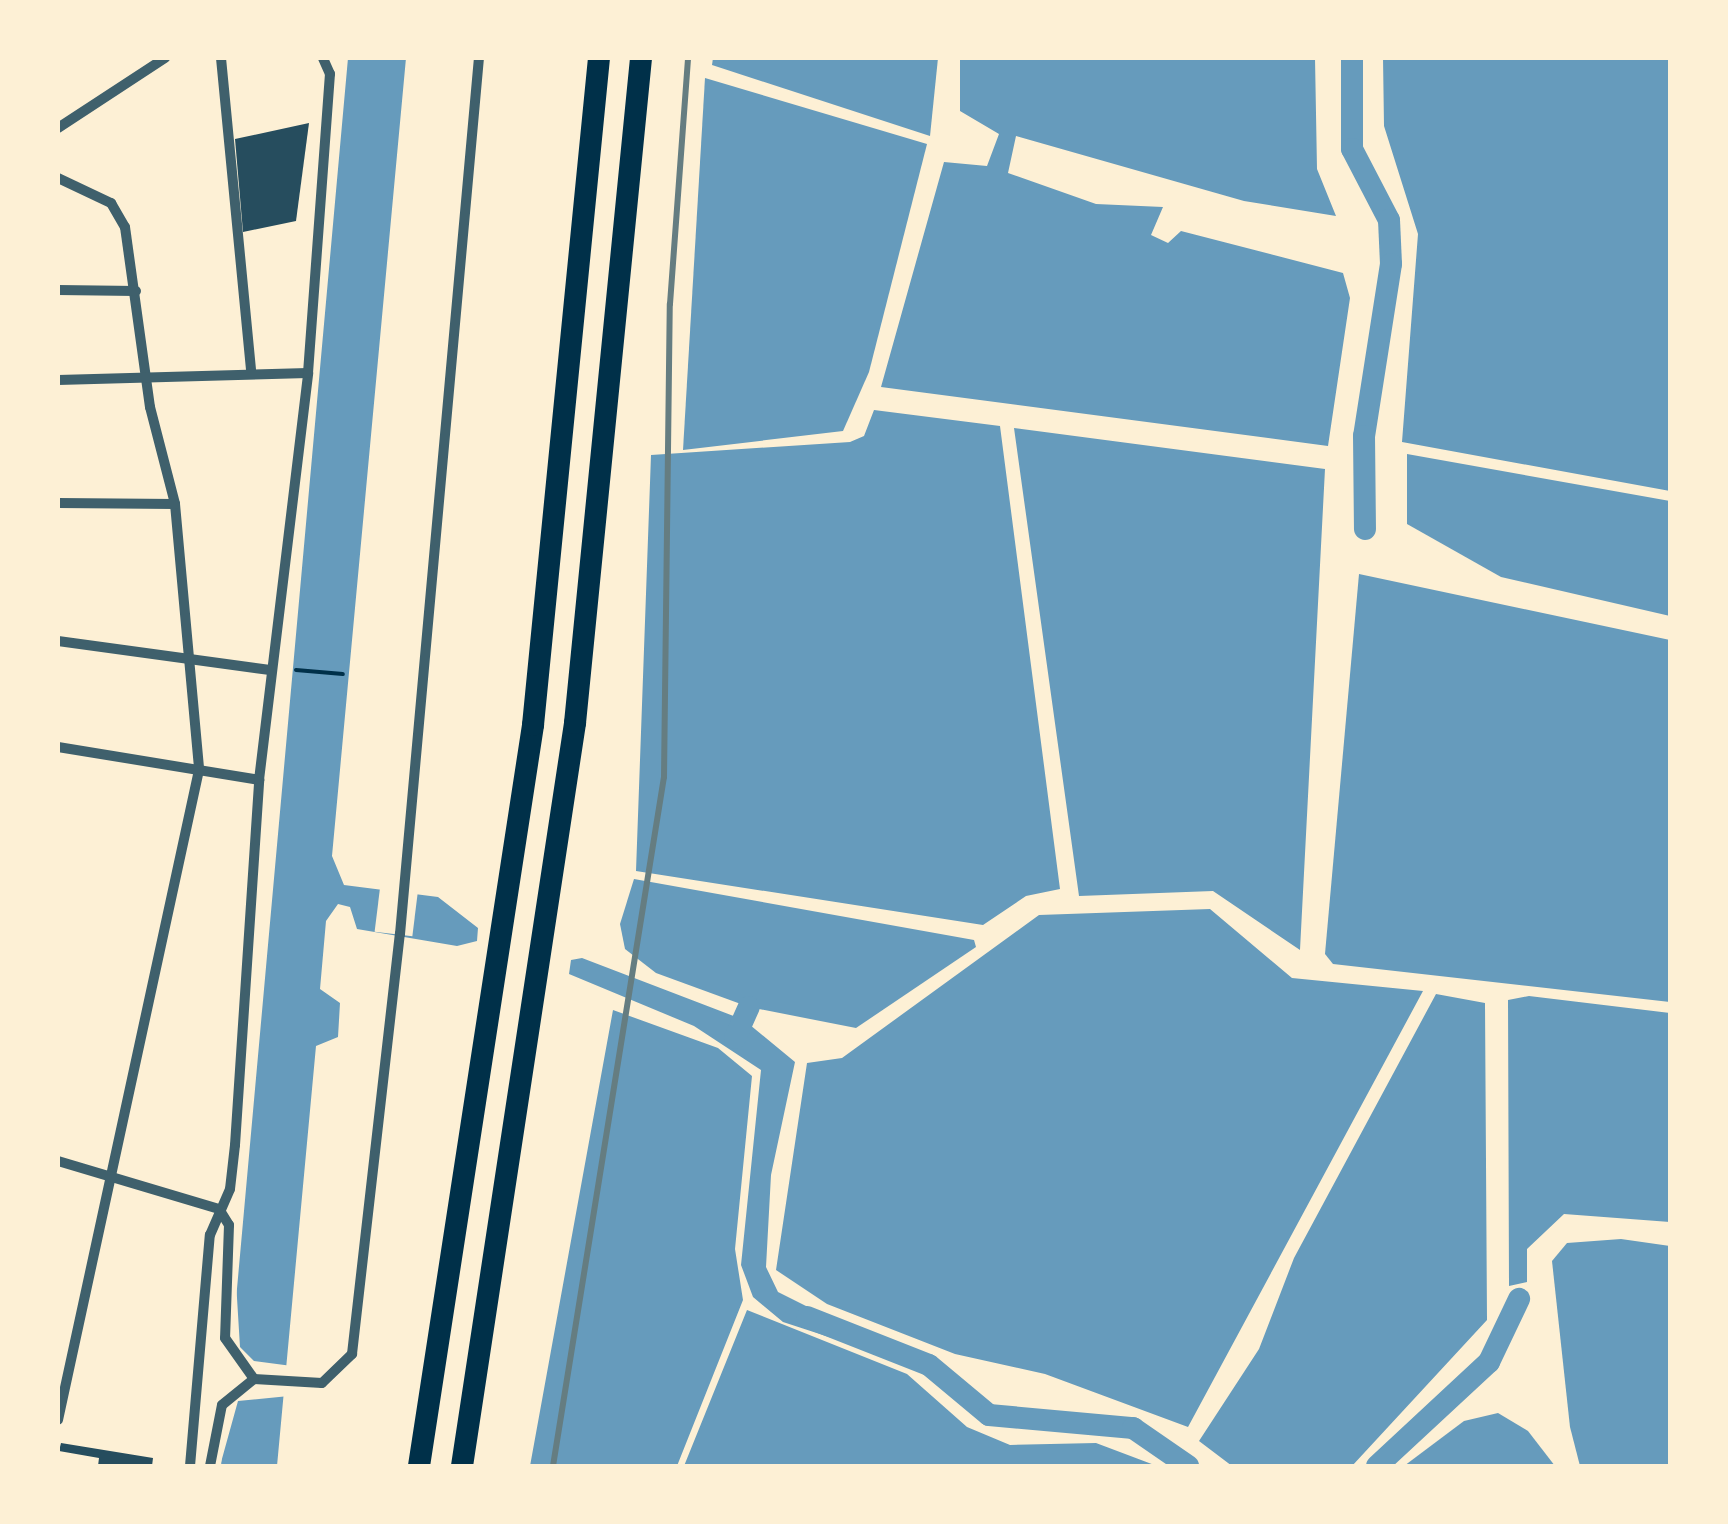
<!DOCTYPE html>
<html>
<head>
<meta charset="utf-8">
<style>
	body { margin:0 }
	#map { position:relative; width:1728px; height:1524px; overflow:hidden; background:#fdf0d5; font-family:Poppins,sans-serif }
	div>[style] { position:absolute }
	.water>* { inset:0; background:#669bbc }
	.pier>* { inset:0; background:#fdf0d5; transform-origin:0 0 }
	.canal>* { height:22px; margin:-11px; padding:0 11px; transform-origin:11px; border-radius:11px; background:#669bbc }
	.building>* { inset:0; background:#264d5e }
	.path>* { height:4px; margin:-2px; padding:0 2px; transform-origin:2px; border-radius:2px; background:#003049 }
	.minor>* { height:10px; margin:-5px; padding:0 5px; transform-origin:5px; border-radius:5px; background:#3f606c }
	.motorway>* { height:22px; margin:-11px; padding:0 11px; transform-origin:11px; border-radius:11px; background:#003049 }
	.rail>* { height:6px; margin:-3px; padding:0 3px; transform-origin:3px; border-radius:3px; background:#657d81 }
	span { translate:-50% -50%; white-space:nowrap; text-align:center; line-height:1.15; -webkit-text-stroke:8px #fdf0d5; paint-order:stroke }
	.frame { position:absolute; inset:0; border:60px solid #fdf0d5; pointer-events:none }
</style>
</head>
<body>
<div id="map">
	<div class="water">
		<i style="clip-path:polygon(348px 58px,406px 58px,332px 856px,344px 885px,438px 897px,478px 928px,477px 941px,457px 946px,357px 929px,350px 907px,338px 904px,326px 921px,320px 989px,340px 1003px,338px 1037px,316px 1046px,277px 1466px,221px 1466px)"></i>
		<i style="clip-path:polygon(713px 58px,938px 58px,930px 136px,712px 65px)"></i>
		<i style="clip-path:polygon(960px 58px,1315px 58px,1317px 169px,1336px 216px,1244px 201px,1016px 136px,1008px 173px,1096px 204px,1163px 207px,1151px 235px,1168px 243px,1181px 231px,1343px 273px,1350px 298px,1328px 446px,881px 387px,944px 162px,987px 166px,999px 134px,960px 111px)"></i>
		<i style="clip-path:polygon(1383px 58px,1670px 58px,1670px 491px,1402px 442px,1418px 234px,1384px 126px)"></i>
		<i style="clip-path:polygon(705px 78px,927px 144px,869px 372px,843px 431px,683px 450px)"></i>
		<i style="clip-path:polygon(874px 410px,1000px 426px,1060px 889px,1026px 896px,983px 925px,636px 871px,651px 455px,850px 442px,864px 436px)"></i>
		<i style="clip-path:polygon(1014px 428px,1325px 469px,1300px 950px,1213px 891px,1079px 896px)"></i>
		<i style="clip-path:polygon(1407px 454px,1670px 501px,1670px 616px,1501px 577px,1407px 524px)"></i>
		<i style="clip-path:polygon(1359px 574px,1670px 640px,1670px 1002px,1333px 964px,1325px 954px)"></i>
		<i style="clip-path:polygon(634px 879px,974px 940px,976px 947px,856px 1028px,749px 1007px,656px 973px,625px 949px,620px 924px)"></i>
		<i style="clip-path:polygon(1210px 909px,1292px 978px,1423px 991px,1188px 1427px,1045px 1374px,955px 1354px,827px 1304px,776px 1270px,807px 1063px,842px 1058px,1039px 915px)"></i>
		<i style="clip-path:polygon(582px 958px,744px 1020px,795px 1062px,771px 1175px,766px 1267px,778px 1292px,836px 1321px,832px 1338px,783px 1322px,753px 1297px,741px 1265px,761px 1070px,694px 1026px,569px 974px,571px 960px)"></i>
		<i style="clip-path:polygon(1436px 994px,1485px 1003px,1487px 1320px,1352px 1466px,1232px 1466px,1199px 1441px,1259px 1349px,1294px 1258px)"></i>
		<i style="clip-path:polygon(1529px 996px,1670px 1013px,1670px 1222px,1564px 1214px,1527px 1249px,1527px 1282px,1509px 1286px,1508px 1000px)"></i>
		<i style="clip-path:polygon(613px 1010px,718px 1048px,752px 1076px,735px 1249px,743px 1300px,677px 1466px,530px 1466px)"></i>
		<i style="clip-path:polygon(1621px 1239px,1670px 1246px,1670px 1466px,1580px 1466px,1570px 1427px,1552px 1261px,1567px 1243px)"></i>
		<i style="clip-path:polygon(747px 1310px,907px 1374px,967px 1427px,1010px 1445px,1096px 1443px,1157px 1466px,684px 1466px)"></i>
		<i style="clip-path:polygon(1498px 1413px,1528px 1431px,1555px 1466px,1404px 1466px,1464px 1421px)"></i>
	</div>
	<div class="pier">
		<i style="left:380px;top:888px;width:38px;height:44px;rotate:7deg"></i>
		<i style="clip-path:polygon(235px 1265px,240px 1347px,254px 1361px,292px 1366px,289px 1396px,238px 1401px,220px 1466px)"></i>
	</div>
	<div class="canal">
		<i style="left:1352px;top:58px;width:91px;rotate:90deg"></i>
		<i style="left:1352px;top:149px;width:80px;rotate:62.5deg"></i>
		<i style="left:1389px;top:220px;width:44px;rotate:87.4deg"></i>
		<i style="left:1391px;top:264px;width:174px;rotate:98.9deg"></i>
		<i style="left:1364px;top:436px;width:93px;rotate:89.4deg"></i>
		<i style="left:735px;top:1038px;width:34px;rotate:-66deg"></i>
		<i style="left:807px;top:1317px;width:131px;rotate:21.5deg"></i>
		<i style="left:929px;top:1365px;width:78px;rotate:39.8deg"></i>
		<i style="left:989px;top:1415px;width:145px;rotate:5.2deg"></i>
		<i style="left:1133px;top:1428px;width:67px;rotate:34.6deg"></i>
		<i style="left:1377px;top:1466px;width:153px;rotate:-42.9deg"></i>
		<i style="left:1489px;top:1362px;width:70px;rotate:-64.5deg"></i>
	</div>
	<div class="building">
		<i style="clip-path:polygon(309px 123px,296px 221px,243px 232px,235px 139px)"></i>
		<i style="clip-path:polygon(61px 1443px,153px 1458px,152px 1466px,98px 1466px,99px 1458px,59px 1451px)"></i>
	</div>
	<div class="path">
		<i style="left:296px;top:670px;width:47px;rotate:4.9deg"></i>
	</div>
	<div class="minor">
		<i style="left:221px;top:58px;width:315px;rotate:84.5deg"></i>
		<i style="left:58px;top:128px;width:128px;rotate:-33.2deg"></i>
		<i style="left:58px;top:178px;width:59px;rotate:25.3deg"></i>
		<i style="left:111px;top:203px;width:28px;rotate:60deg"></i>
		<i style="left:125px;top:227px;width:182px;rotate:82.1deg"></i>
		<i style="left:150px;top:407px;width:100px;rotate:75.5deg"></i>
		<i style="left:175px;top:504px;width:267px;rotate:84.8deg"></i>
		<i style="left:199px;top:770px;width:665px;rotate:102.24deg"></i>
		<i style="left:58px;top:290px;width:78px;rotate:0.7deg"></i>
		<i style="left:58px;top:380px;width:250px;rotate:-1.6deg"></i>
		<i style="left:58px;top:503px;width:117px;rotate:0.5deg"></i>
		<i style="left:58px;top:641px;width:214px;rotate:7.8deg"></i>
		<i style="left:58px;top:747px;width:204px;rotate:9.3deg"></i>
		<i style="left:58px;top:1161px;width:168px;rotate:16.6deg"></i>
		<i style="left:219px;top:1209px;width:19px;rotate:58deg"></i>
		<i style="left:229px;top:1225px;width:113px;rotate:92deg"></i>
		<i style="left:225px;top:1338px;width:50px;rotate:54.7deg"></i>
		<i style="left:254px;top:1379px;width:68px;rotate:3.4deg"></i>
		<i style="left:322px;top:1383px;width:42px;rotate:-44deg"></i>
		<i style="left:352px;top:1354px;width:423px;rotate:-83.5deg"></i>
		<i style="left:400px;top:934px;width:880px;rotate:-84.85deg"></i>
		<i style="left:190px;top:1466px;width:232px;rotate:-85.1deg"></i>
		<i style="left:210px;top:1235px;width:50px;rotate:-66.5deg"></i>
		<i style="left:230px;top:1189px;width:44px;rotate:-83.5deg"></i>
		<i style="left:235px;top:1145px;width:366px;rotate:-86.2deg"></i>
		<i style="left:259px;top:780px;width:410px;rotate:-83.1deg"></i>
		<i style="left:308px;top:373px;width:300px;rotate:-85.8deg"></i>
		<i style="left:330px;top:74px;width:17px;rotate:-114deg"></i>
		<i style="left:210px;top:1466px;width:62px;rotate:-78.9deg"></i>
		<i style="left:222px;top:1405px;width:41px;rotate:-39.1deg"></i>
	</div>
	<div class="motorway">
		<i style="left:419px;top:1466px;width:750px;rotate:-81.25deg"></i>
		<i style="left:533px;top:725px;width:670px;rotate:-84.35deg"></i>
		<i style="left:462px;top:1466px;width:752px;rotate:-81.35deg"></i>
		<i style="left:575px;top:723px;width:668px;rotate:-84.33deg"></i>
	</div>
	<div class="rail">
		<i style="left:553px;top:1466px;width:698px;rotate:-80.85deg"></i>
		<i style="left:664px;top:777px;width:473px;rotate:-89.3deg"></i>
		<i style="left:670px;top:304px;width:247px;rotate:-85.8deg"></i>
	</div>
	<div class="frame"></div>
</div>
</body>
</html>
